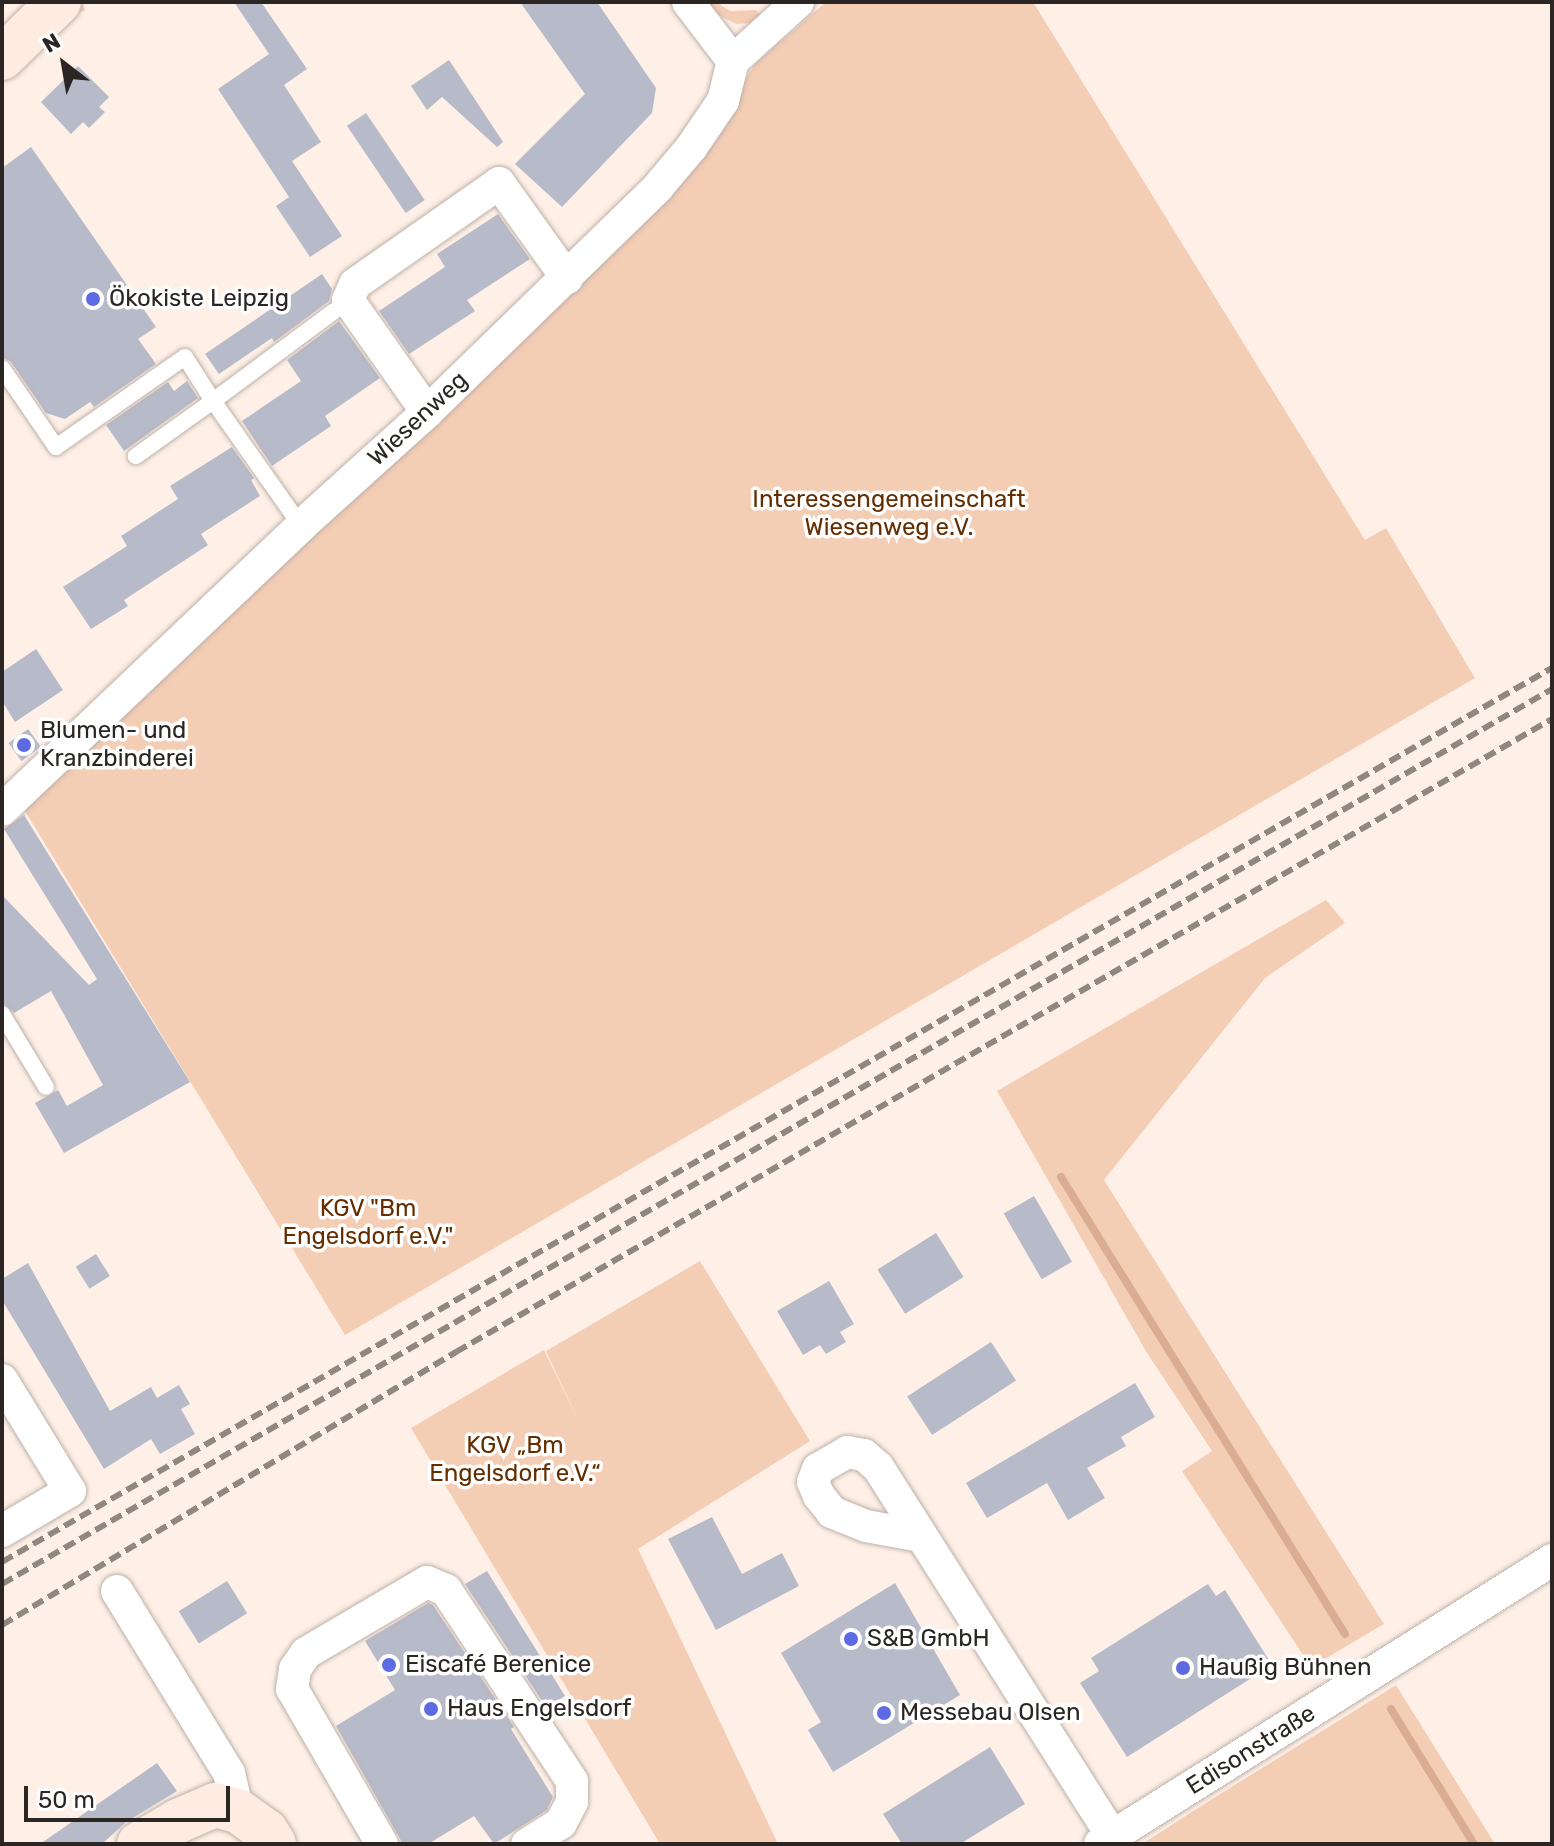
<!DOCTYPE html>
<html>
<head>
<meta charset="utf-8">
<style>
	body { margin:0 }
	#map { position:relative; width:1554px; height:1846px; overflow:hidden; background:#fef0e7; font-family:Rubik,sans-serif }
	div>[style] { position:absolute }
	.green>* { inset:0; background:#f4cdb5; transform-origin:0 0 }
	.stream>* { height:8px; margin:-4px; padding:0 4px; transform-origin:4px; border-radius:4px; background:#daad92 }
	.building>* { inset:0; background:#b7bac8; transform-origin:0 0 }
	.roads { filter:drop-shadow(0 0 2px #beb1a9) drop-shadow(0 0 2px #beb1a9) }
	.lane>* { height:16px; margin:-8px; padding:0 8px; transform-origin:8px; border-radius:8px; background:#fff }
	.street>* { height:32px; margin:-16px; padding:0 16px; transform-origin:16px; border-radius:16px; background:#fff }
	.secondary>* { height:44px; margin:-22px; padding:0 22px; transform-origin:22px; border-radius:22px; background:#feece2 }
	.rail>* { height:6px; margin-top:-3px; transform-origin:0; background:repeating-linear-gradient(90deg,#908781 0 12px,transparent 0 18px) }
	.dots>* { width:22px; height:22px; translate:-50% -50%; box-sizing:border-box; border:4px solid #fff; border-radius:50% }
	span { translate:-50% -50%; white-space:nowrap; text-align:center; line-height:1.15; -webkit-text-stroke:7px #fff; paint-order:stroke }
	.poi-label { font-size:24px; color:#2b2623 }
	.left { translate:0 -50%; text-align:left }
	.street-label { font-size:24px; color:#2b2623 }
	.park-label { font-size:24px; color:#652e00 }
	.frame { position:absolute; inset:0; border:4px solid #2b2623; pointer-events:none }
	.north { position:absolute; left:24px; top:24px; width:80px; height:80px; -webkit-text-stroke:6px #fff; paint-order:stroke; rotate:329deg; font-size:22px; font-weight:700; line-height:32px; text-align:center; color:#2b2623 }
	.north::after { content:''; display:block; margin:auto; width:28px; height:36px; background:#2b2623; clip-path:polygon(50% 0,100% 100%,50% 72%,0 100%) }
	.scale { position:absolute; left:24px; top:1786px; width:206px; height:36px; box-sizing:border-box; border:4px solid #2b2623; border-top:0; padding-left:10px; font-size:24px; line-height:28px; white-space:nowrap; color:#2b2623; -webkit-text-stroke:6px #fff; paint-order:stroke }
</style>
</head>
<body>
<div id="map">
	<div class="green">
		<i style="clip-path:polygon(705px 2px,716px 2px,730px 11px,756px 10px,760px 14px,750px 23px,737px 24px,716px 14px)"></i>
		<i style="clip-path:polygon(826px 2px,1033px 2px,1365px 540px,1386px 528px,1475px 678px,345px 1335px,25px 811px,37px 793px,741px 86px,756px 63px)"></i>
		<i style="left:83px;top:5px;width:6px;height:90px;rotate:72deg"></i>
		<i style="clip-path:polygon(1326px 900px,1345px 923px,1265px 978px,1104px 1180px,1384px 1624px,1311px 1667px,1182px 1471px,1212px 1451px,1147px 1353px,997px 1091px)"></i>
		<i style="clip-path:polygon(700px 1261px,810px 1441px,638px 1549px,778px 1844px,660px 1844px,411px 1428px,544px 1350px,578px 1420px,546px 1351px)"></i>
		<i style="clip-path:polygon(1396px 1685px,1495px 1844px,1142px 1844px,1209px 1801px)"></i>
	</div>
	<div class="stream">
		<i style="left:1061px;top:1177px;width:538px;rotate:58.14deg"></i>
		<i style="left:1391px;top:1709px;width:158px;rotate:58.4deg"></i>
	</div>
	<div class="building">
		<i style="clip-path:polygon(234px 2px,261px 2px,307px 69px,284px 85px,321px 142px,292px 161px,342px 236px,310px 257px,276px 206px,289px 197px,218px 89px,269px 54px)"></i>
		<i style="clip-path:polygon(520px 2px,597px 2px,656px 88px,652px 113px,562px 207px,515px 164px,585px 94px)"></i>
		<i style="clip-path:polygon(449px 60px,503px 142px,497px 147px,442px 97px,427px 110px,411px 86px)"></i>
		<i style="clip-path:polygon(78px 66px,109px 97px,99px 107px,105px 112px,89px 128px,83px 122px,71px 134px,41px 102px)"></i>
		<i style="left:366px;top:113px;width:105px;height:23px;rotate:56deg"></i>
		<i style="clip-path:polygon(31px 147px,156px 327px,138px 339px,156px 364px,94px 407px,90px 402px,65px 419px,46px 413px,11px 362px,2px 357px,2px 168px)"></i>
		<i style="clip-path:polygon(498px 214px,530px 259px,467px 300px,475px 311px,409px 354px,379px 311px,445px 267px,437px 254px)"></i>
		<i style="clip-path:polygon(322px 274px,332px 289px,329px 301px,274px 342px,272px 338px,219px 374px,205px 354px)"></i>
		<i style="clip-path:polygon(339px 321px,380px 378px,325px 416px,331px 426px,272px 466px,242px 421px,301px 381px,287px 360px)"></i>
		<i style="clip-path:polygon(187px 381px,198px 398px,124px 451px,106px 425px,168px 382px,174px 391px)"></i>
		<i style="clip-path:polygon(232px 447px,254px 478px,251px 480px,260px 496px,201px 534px,208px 545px,124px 600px,128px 606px,91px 629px,63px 587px,127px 546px,121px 536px,178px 499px,170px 486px)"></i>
		<i style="clip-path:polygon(36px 649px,63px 690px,15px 722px,2px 701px,2px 672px)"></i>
		<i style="left:28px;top:729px;width:22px;height:24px;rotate:54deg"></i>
		<i style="clip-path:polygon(24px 815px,190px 1082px,64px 1153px,35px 1103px,58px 1090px,67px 1106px,103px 1085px,51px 991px,14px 1013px,2px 1003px,2px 895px,89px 985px,97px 979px,4px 829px)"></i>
		<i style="left:1034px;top:1196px;width:76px;height:35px;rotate:60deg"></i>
		<i style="left:936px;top:1233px;width:52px;height:69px;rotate:58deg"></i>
		<i style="left:96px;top:1254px;width:26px;height:24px;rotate:58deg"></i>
		<i style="clip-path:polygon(28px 1263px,110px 1411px,151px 1387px,157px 1398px,179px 1385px,190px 1404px,181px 1409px,195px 1434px,160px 1454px,151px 1439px,104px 1469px,2px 1300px,2px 1279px)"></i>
		<i style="clip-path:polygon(829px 1281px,854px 1324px,840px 1332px,846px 1342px,826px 1354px,820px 1345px,803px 1355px,777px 1311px)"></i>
		<i style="left:991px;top:1342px;width:46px;height:100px;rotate:57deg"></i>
		<i style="clip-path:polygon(1135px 1383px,1155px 1417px,1121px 1437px,1126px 1446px,1087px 1468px,1105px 1498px,1068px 1520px,1047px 1483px,987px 1518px,966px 1483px)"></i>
		<i style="clip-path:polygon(712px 1517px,742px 1574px,782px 1553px,799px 1586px,716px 1630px,668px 1539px)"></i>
		<i style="clip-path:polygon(487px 1571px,565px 1696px,546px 1707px,465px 1584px)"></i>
		<i style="left:227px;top:1581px;width:38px;height:57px;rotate:58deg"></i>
		<i style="clip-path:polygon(895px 1583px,960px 1695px,833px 1772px,808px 1730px,821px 1722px,781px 1653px)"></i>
		<i style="clip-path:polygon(1208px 1584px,1216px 1596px,1225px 1590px,1272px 1665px,1127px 1757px,1080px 1683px,1099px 1671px,1091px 1658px)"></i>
		<i style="clip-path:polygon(428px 1603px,433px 1605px,514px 1727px,511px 1729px,553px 1797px,547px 1810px,494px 1844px,474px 1816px,428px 1844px,403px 1844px,336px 1726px,395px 1690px,365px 1641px)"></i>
		<i style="clip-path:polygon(990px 1747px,1025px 1804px,960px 1844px,902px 1844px,883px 1814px)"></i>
		<i style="clip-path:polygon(157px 1763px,177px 1791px,126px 1822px,102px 1844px,40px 1844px)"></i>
	</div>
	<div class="roads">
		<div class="lane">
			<i style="left:2px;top:368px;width:96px;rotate:55.6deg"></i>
			<i style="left:56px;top:447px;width:157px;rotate:-34.9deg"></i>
			<i style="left:185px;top:357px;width:52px;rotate:57.5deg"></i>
			<i style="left:213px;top:401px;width:95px;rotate:144.5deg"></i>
			<i style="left:301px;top:526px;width:153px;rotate:-125.1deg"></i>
			<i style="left:213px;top:401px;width:151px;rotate:-36.6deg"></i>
			<i style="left:2px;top:1014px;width:85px;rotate:58.9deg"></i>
		</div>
		<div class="street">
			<i style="left:688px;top:2px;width:74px;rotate:52.7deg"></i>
			<i style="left:427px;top:412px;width:137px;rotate:-125.2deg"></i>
			<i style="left:348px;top:300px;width:17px;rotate:-66deg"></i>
			<i style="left:355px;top:284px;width:176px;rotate:-35deg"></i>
			<i style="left:499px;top:183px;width:117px;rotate:54.4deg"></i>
			<i style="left:2px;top:810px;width:412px;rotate:-43.5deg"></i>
			<i style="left:301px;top:526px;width:170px;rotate:-42.1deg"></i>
			<i style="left:427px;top:412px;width:322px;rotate:-44.2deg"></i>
			<i style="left:658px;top:187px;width:51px;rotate:-49.8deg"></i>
			<i style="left:691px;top:148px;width:57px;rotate:-55.8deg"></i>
			<i style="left:723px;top:101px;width:41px;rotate:-76deg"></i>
			<i style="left:733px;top:61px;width:88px;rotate:-42.2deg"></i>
			<i style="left:2px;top:1380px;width:130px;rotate:58.5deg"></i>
			<i style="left:70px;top:1491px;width:79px;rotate:149.5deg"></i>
			<i style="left:921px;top:1536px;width:56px;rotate:-169.7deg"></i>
			<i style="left:866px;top:1526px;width:37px;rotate:-158deg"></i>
			<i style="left:832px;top:1512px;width:21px;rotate:-129deg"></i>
			<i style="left:819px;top:1496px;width:15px;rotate:-113deg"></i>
			<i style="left:813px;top:1482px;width:14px;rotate:-69deg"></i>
			<i style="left:818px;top:1469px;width:34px;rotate:-30deg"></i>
			<i style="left:847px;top:1452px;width:17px;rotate:10deg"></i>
			<i style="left:864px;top:1455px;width:18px;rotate:41deg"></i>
			<i style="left:878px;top:1467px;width:437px;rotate:57.6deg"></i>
			<i style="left:117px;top:1591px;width:214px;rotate:58.4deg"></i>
			<i style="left:229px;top:1773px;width:39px;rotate:77deg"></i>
			<i style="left:382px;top:1844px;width:179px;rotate:-120.1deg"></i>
			<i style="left:292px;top:1689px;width:20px;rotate:-81deg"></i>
			<i style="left:295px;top:1669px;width:19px;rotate:-55deg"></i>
			<i style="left:306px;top:1653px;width:140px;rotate:-30.4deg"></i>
			<i style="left:427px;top:1582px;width:21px;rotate:23deg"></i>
			<i style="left:446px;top:1590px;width:229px;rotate:56.6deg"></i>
			<i style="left:572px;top:1781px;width:21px;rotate:90deg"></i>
			<i style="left:572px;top:1802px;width:24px;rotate:118deg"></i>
			<i style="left:561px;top:1823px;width:40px;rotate:148deg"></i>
			<i style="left:1100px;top:1844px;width:534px;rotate:-32.14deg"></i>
		</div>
		<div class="secondary">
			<i style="left:2px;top:58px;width:80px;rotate:-44.5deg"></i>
			<i style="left:139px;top:1844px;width:45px;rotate:-30.5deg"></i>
			<i style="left:178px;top:1821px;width:40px;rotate:-23.4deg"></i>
			<i style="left:215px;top:1805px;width:24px;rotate:15deg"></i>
			<i style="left:238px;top:1811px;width:34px;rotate:36deg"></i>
			<i style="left:266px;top:1831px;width:15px;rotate:58deg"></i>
		</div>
	</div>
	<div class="rail">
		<i style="left:2px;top:1562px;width:1789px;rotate:-29.98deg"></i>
		<i style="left:2px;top:1584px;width:1790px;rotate:-30deg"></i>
		<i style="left:2px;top:1625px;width:530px;rotate:-31.02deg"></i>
		<i style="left:456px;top:1352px;width:1266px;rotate:-30.01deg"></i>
	</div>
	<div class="dots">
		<i style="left:93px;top:299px;background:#5e6ae2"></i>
		<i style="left:24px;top:745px;background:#5e6ae2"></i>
		<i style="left:851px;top:1639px;background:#5e6ae2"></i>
		<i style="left:389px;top:1665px;background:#5e6ae2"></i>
		<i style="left:1183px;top:1668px;background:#5e6ae2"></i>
		<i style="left:431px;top:1709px;background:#5e6ae2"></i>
		<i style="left:884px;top:1713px;background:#5e6ae2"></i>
	</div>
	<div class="poi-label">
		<span class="left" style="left:109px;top:299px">Ökokiste Leipzig</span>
		<span class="left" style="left:40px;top:745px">Blumen- und<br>Kranzbinderei</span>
		<span class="left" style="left:867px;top:1639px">S&amp;B GmbH</span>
		<span class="left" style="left:405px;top:1665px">Eiscafé Berenice</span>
		<span class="left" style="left:1199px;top:1668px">Haußig Bühnen</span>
		<span class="left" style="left:447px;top:1709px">Haus Engelsdorf</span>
		<span class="left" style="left:900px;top:1713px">Messebau Olsen</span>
	</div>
	<div class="street-label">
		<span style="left:418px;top:419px;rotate:-43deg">Wiesenweg</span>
		<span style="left:1251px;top:1750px;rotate:-32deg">Edisonstraße</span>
	</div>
	<div class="park-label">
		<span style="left:889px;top:514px">Interessengemeinschaft<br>Wiesenweg e.V.</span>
		<span style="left:368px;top:1223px">KGV "Bm<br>Engelsdorf e.V."</span>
		<span style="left:515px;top:1460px">KGV „Bm<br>Engelsdorf e.V.“</span>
	</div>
	<div class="frame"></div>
	<div class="north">N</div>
	<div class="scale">50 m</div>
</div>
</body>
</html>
